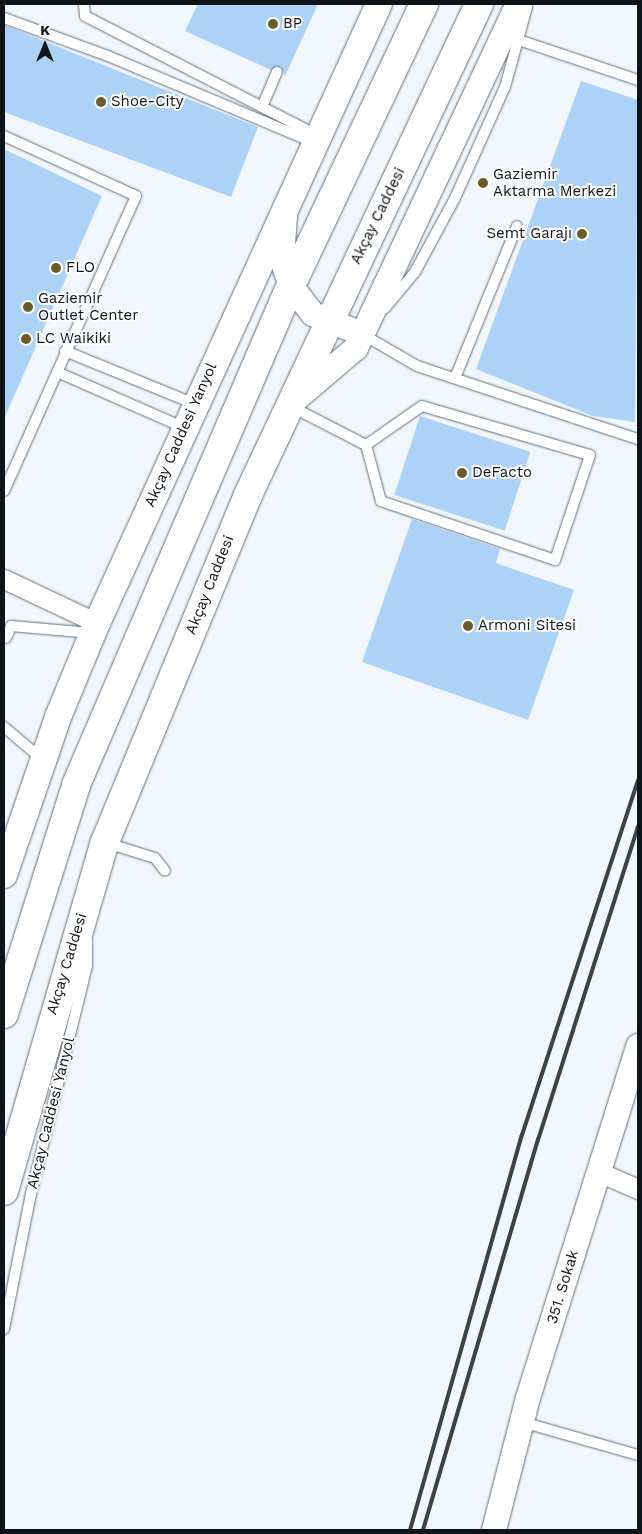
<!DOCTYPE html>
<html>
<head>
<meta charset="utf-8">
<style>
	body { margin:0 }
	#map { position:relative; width:642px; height:1534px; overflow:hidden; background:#f1f7fc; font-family:"Work Sans",sans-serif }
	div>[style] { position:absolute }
	.building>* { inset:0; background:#acd3f7; transform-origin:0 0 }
	.roads { filter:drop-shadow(0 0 1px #63707b) drop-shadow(0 0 1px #63707b) }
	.service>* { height:10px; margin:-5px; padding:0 5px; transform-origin:5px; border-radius:5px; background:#fff }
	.minor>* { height:19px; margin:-9.5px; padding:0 9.5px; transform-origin:9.5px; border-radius:9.5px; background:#fff }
	.tertiary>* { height:24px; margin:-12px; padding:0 12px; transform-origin:12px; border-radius:12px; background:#fff }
	.secondary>* { height:26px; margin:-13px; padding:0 13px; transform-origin:13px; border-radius:13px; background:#fff }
	.trunk>* { height:28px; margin:-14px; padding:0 14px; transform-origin:14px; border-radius:14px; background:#fff }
	.rail>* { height:4px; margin:-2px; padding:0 2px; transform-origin:2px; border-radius:2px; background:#3d4246 }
	.dots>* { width:14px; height:14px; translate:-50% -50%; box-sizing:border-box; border:2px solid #fff; border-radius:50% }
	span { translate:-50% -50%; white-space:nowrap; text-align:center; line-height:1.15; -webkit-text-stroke:4px #fff; paint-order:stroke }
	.poi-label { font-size:15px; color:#0f1418 }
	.left { translate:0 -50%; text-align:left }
	.right { translate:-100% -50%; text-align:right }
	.street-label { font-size:15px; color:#0f1418 }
	.frame { position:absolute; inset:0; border:5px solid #0f1418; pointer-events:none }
	.north { position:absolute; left:20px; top:20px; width:50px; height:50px; -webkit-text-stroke:4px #fff; paint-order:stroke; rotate:0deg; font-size:14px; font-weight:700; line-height:20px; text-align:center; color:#0f1418 }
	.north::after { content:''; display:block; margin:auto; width:18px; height:22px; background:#0f1418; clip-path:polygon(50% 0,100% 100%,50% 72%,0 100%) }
</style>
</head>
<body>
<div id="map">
	<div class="building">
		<i style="clip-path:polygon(198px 4px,318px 4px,285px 76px,280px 66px,271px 70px,185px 31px)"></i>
		<i style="clip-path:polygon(4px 25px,258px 127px,231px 197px,4px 112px)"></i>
		<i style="clip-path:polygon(581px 81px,638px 100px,635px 422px,593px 416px,476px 369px)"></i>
		<i style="clip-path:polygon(4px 149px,102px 196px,4px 419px)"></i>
		<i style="left:420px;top:416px;width:116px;height:83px;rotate:18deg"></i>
		<i style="clip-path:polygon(412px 519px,500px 549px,496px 563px,574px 590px,528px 720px,362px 662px)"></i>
	</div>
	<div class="roads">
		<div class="service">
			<i style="left:84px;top:4px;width:12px;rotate:85deg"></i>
			<i style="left:85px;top:16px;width:262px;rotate:27.2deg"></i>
			<i style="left:4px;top:18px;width:111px;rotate:20.1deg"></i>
			<i style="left:108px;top:56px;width:225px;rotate:22.8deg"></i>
			<i style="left:519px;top:40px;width:126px;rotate:18.6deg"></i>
			<i style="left:262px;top:107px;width:38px;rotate:-67deg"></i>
			<i style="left:4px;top:136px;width:145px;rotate:24.4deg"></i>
			<i style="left:136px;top:196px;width:323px;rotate:114.1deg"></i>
			<i style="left:385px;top:308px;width:47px;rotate:-50.2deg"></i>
			<i style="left:415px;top:272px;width:84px;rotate:-61.6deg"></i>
			<i style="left:455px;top:198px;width:122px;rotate:-65.8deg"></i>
			<i style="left:505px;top:87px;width:83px;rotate:-74.6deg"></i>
			<i style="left:362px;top:334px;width:64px;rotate:30.2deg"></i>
			<i style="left:417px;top:366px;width:233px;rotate:18.3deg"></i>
			<i style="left:65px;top:351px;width:140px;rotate:22.2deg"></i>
			<i style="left:57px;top:372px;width:140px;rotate:23.6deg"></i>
			<i style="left:455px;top:378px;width:164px;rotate:-67.8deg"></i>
			<i style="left:422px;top:406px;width:175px;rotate:16.3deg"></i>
			<i style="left:590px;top:455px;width:111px;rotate:108.4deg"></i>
			<i style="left:555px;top:560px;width:184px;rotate:-161.3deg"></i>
			<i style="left:381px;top:501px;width:58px;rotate:-105deg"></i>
			<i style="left:366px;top:445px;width:68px;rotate:-34.9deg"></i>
			<i style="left:292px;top:407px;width:83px;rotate:27.2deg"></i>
			<i style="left:6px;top:638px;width:13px;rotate:-67deg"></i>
			<i style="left:11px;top:626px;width:81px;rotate:4.9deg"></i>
			<i style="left:4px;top:727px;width:51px;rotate:40.2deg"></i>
			<i style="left:107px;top:843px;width:50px;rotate:17.4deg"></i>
			<i style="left:155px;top:858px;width:16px;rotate:52deg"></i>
			<i style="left:4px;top:1329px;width:138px;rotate:-78.7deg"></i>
			<i style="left:31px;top:1194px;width:235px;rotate:-76.2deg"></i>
			<i style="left:87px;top:966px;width:26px;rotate:-90deg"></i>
			<i style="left:522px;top:1422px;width:121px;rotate:15.9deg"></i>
		</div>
		<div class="minor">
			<i style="left:4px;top:579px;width:103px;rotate:25.3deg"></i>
			<i style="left:599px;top:1172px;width:43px;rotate:23.6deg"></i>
		</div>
		<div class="tertiary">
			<i style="left:285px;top:216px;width:44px;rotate:93.9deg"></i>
			<i style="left:282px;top:260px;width:28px;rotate:71deg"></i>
			<i style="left:291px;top:286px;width:36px;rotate:52deg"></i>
			<i style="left:313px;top:314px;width:53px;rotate:22.2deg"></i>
			<i style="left:289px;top:405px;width:88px;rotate:-40.4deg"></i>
			<i style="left:356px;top:348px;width:380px;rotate:-64.8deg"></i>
			<i style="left:494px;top:1530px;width:136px;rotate:-75.6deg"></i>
			<i style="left:528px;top:1398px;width:369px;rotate:-72.6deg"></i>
		</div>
		<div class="secondary">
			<i style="left:4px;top:875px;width:167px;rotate:-71.1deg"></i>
			<i style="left:58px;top:717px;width:102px;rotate:-67.5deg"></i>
			<i style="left:97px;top:623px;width:680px;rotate:-65.51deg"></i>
		</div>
		<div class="trunk">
			<i style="left:4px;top:1014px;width:240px;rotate:-72.5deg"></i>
			<i style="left:76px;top:785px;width:534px;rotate:-66.75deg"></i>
			<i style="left:287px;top:294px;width:321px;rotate:-64.7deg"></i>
			<i style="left:4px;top:1191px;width:363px;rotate:-73.9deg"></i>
			<i style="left:105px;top:842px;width:375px;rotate:-67.6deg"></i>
			<i style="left:248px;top:495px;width:543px;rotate:-64.8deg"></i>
		</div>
	</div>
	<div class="rail">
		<i style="left:410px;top:1530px;width:411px;rotate:-74.2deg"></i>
		<i style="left:522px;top:1135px;width:373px;rotate:-71.9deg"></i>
		<i style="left:423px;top:1530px;width:407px;rotate:-73.6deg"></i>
		<i style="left:538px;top:1140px;width:329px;rotate:-72.3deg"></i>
	</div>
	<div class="dots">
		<i style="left:273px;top:24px;background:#6a5c29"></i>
		<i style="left:101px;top:102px;background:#6a5c29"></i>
		<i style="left:483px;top:183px;background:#6a5c29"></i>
		<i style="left:582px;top:234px;background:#6a5c29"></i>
		<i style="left:56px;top:268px;background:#6a5c29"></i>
		<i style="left:28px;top:307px;background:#6a5c29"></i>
		<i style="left:26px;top:339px;background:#6a5c29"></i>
		<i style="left:462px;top:473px;background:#6a5c29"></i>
		<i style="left:468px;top:626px;background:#6a5c29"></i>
	</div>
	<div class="poi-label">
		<span class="left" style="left:283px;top:24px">BP</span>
		<span class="left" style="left:111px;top:102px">Shoe-City</span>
		<span class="left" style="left:493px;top:183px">Gaziemir<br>Aktarma Merkezi</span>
		<span class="right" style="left:572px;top:234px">Semt Garajı</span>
		<span class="left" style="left:66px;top:268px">FLO</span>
		<span class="left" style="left:38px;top:307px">Gaziemir<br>Outlet Center</span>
		<span class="left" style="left:36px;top:339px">LC Waikiki</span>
		<span class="left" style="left:472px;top:473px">DeFacto</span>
		<span class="left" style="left:478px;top:626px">Armoni Sitesi</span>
	</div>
	<div class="street-label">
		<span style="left:378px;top:216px;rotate:-64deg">Akçay Caddesi</span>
		<span style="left:181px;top:435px;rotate:-66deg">Akçay Caddesi Yanyol</span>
		<span style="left:210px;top:585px;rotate:-68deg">Akçay Caddesi</span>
		<span style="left:67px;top:964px;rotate:-73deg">Akçay Caddesi</span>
		<span style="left:51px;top:1113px;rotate:-76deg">Akçay Caddesi Yanyol</span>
		<span style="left:563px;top:1287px;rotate:-73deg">351. Sokak</span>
	</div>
	<div class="frame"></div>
	<div class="north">K</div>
</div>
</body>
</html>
